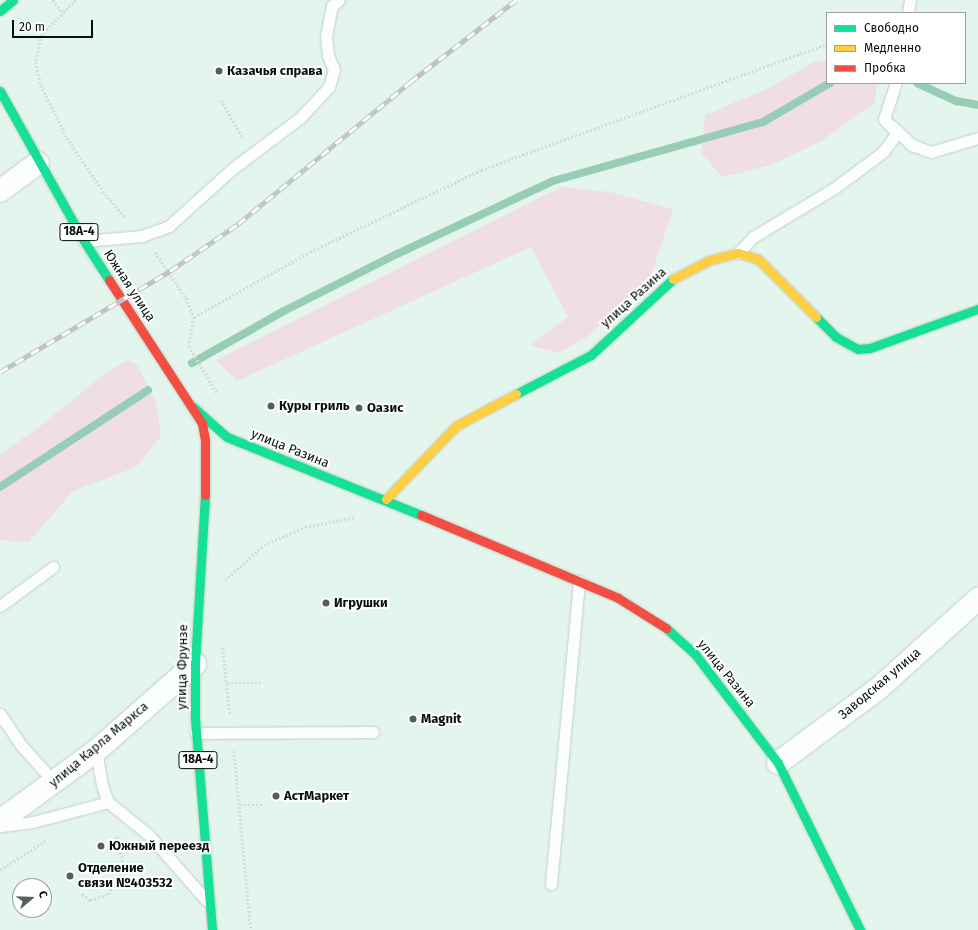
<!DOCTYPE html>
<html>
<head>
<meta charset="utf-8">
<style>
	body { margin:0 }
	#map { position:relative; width:978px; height:930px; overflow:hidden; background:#e3f5ec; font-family:"Fira Sans",sans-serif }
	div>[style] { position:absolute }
	.green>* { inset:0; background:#efdfe4 }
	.stream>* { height:8px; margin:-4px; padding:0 4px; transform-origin:4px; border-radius:4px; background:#97cdb6 }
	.path>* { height:2.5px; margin-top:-1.25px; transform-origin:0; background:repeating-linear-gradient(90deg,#d5dbd8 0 2px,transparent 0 4px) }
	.roads { filter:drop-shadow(0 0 1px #c1d0c9) drop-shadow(0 0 1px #c1d0c9) }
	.lane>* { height:11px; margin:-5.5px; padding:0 5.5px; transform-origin:5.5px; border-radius:5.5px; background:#fbfefc }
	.street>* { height:22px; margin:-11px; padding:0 11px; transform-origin:11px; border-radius:11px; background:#fbfefc }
	.fast>* { height:9px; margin:-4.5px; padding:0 4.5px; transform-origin:4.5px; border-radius:4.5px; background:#16e098 }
	.slow>* { height:9px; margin:-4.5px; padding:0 4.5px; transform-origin:4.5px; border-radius:4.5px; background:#ffcf43 }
	.jam>* { height:9px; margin:-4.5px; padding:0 4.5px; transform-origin:4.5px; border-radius:4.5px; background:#f24e42 }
	.rail>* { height:4.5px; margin-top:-2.25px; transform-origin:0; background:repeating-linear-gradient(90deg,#fff 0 9px,#bfc4c2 0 18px); box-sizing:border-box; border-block:1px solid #bfc4c2 }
	.dots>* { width:11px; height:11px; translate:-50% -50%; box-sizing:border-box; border:2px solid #fff; border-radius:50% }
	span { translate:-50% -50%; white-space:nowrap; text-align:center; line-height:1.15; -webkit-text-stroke:4px #fff; paint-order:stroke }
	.shield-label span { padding:1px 3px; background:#fff; border:1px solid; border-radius:3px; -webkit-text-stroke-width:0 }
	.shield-label { font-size:12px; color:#05100b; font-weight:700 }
	.poi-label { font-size:13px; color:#05100b; font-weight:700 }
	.left { translate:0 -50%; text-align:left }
	.street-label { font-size:13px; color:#05100b }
	.legend { position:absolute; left:826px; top:12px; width:140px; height:72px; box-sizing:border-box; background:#fff; border:1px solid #9b9f9d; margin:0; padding:5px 7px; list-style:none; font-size:12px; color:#05100b }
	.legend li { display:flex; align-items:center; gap:8px; height:20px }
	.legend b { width:20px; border:1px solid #9b9f9d }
	.north { position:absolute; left:12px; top:878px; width:40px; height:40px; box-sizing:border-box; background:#fff; border:1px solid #9b9f9d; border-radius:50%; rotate:71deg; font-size:11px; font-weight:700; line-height:16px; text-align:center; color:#05100b }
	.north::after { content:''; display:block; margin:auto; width:14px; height:18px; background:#53605a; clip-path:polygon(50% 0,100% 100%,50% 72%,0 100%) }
	.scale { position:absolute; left:12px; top:20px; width:81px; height:18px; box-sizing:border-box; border:2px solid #05100b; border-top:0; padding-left:5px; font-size:12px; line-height:14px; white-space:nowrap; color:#05100b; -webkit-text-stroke:3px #fff; paint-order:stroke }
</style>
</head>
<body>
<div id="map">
	<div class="green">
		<i style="clip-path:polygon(827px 60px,827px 83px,877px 83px,875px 103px,821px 141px,772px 165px,722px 177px,702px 154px,705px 115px,769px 88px,812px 63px)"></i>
		<i style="clip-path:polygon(561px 187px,610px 192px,673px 209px,651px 275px,590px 335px,559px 353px,529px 345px,568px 317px,531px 247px,237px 381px,216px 360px)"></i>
		<i style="clip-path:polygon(129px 360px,138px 366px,156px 403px,161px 436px,136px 467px,73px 491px,29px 542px,0 540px,0 454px,38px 428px,108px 371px)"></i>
	</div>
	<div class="stream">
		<i style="left:917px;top:83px;width:43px;rotate:24.8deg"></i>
		<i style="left:956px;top:101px;width:22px;rotate:10deg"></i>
		<i style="left:192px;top:363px;width:106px;rotate:-29.5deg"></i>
		<i style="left:284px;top:311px;width:127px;rotate:-26.8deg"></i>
		<i style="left:397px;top:254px;width:172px;rotate:-25.1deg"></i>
		<i style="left:553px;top:181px;width:218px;rotate:-15.7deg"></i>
		<i style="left:763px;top:122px;width:78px;rotate:-30.2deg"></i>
		<i style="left:0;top:487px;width:177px;rotate:-33.2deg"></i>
	</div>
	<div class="path">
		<i style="left:53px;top:0;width:16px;rotate:52deg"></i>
		<i style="left:76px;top:0;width:49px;rotate:134.2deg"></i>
		<i style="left:42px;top:35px;width:28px;rotate:103deg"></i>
		<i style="left:36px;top:62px;width:24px;rotate:78deg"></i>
		<i style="left:41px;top:85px;width:59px;rotate:63.9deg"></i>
		<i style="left:67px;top:138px;width:68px;rotate:55.8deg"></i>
		<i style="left:105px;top:194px;width:32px;rotate:49deg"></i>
		<i style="left:221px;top:100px;width:44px;rotate:59.9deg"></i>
		<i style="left:155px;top:252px;width:55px;rotate:56deg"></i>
		<i style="left:186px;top:298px;width:21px;rotate:67deg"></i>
		<i style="left:194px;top:317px;width:29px;rotate:100deg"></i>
		<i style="left:189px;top:346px;width:55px;rotate:59.2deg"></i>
		<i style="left:194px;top:317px;width:133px;rotate:-29.3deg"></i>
		<i style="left:310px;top:252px;width:190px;rotate:-25.6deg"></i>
		<i style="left:481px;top:170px;width:368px;rotate:-20deg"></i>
		<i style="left:225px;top:580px;width:52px;rotate:-41.9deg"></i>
		<i style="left:264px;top:545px;width:45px;rotate:-23.7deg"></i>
		<i style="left:305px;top:527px;width:52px;rotate:-11.1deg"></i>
		<i style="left:223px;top:648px;width:67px;rotate:84deg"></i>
		<i style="left:227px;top:683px;width:34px"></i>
		<i style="left:234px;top:751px;width:180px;rotate:84.6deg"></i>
		<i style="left:240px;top:805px;width:23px"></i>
		<i style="left:0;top:870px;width:54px;rotate:-32.8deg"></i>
		<i style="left:82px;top:894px;width:10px;rotate:37deg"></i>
		<i style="left:90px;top:900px;width:19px;rotate:-18deg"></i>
		<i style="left:108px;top:894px;width:21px;rotate:-55deg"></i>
		<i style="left:120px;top:877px;width:11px;rotate:-75deg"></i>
		<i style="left:123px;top:866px;width:32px;rotate:-103deg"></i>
	</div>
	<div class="roads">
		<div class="lane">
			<i style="left:908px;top:13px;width:13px;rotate:-81deg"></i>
			<i style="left:892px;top:126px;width:28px;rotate:44deg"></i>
			<i style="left:912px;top:145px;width:20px;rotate:20deg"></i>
			<i style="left:931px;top:152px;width:49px;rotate:-16.6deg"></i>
			<i style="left:84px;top:241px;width:58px;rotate:-4.9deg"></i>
			<i style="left:142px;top:236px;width:29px;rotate:-20deg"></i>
			<i style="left:169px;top:226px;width:85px;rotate:-42.1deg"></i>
			<i style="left:232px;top:169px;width:85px;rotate:-36.9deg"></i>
			<i style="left:300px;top:118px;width:42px;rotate:-46.9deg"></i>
			<i style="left:329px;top:87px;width:18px;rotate:-74deg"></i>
			<i style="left:334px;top:70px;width:16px;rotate:-112deg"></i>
			<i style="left:328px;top:55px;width:19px;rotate:-96deg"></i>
			<i style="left:326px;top:36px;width:31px;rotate:-79deg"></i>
			<i style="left:332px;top:6px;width:9px;rotate:-41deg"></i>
			<i style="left:738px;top:253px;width:22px;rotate:-47deg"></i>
			<i style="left:753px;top:237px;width:93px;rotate:-31deg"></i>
			<i style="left:833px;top:189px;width:62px;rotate:-36.5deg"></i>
			<i style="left:883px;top:152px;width:24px;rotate:-54deg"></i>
			<i style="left:897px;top:133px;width:19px;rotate:-133deg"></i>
			<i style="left:884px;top:119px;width:38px;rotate:-72deg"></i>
			<i style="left:0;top:606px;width:66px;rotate:-36.3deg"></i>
			<i style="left:0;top:714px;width:37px;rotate:56deg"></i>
			<i style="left:21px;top:745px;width:51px;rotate:48.2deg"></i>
			<i style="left:196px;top:733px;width:177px;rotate:-0.3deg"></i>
			<i style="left:96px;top:751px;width:35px;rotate:80deg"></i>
			<i style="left:102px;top:785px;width:18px;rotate:71deg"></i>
			<i style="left:108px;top:802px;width:53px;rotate:38.8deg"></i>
			<i style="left:149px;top:835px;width:86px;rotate:48.8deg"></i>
			<i style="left:1px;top:826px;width:32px;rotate:-7deg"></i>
			<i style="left:33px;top:822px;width:78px;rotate:-14.9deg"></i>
			<i style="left:551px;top:884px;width:304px;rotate:-84.7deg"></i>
		</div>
		<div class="street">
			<i style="left:0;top:191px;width:47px;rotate:-36.4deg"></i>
			<i style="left:778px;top:763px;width:124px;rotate:-36.5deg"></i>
			<i style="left:878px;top:689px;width:135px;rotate:-42deg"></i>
			<i style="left:0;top:821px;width:119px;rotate:-36.1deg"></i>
			<i style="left:96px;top:751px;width:132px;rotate:-41.3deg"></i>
		</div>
		<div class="fast">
			<i style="left:0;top:11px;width:17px;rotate:-40deg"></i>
			<i style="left:0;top:91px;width:172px;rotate:60.8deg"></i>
			<i style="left:84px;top:241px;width:46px;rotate:57.3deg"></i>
			<i style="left:816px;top:317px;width:28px;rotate:45deg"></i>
			<i style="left:836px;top:337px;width:25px;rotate:29deg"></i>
			<i style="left:858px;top:349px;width:12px;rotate:-5deg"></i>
			<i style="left:870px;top:348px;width:115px;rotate:-19.9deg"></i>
			<i style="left:516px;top:394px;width:85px;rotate:-27.5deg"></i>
			<i style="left:591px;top:355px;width:112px;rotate:-42.8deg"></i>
			<i style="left:193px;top:407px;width:45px;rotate:41.4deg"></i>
			<i style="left:227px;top:437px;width:209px;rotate:21.9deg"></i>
			<i style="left:205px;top:495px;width:169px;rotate:93.4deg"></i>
			<i style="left:195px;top:664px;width:54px;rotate:90deg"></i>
			<i style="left:195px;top:718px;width:213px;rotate:85.4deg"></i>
			<i style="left:666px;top:628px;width:39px;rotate:42deg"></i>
			<i style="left:695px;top:654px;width:137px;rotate:52.7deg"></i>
			<i style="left:778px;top:763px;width:186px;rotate:63.8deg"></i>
		</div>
		<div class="slow">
			<i style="left:673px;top:279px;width:42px;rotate:-27.2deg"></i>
			<i style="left:710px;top:260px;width:29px;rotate:-14deg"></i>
			<i style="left:738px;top:253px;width:21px;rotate:17deg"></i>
			<i style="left:758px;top:259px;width:82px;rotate:45deg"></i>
			<i style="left:386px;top:499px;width:101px;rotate:-46.2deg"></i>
			<i style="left:456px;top:426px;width:68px;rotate:-28.1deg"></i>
		</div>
		<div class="jam">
			<i style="left:109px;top:280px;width:171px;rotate:57deg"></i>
			<i style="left:202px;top:423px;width:17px;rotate:80deg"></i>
			<i style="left:205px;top:440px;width:55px;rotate:90deg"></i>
			<i style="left:421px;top:515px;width:214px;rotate:22.8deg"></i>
			<i style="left:618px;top:598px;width:57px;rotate:32deg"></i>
		</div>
	</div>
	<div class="rail">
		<i style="left:0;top:372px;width:198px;rotate:-30.7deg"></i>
		<i style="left:170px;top:271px;width:83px;rotate:-34.7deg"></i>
		<i style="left:238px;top:224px;width:223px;rotate:-39.5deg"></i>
		<i style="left:410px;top:82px;width:134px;rotate:-37.7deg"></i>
	</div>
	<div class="dots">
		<i style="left:219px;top:71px;background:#53605a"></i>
		<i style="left:271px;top:406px;background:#53605a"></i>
		<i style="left:359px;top:408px;background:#53605a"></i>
		<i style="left:326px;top:603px;background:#53605a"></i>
		<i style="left:413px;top:719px;background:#53605a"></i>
		<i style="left:276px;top:796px;background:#53605a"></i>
		<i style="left:101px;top:846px;background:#53605a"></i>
		<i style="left:70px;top:876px;background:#53605a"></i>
	</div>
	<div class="shield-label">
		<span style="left:79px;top:232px">18А-4</span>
		<span style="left:198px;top:760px">18А-4</span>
	</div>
	<div class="poi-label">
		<span class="left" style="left:227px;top:71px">Казачья справа</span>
		<span class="left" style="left:279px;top:406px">Куры гриль</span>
		<span class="left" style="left:367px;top:408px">Оазис</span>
		<span class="left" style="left:334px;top:603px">Игрушки</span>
		<span class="left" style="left:421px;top:719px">Magnit</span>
		<span class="left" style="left:284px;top:796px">АстМаркет</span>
		<span class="left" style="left:109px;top:846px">Южный переезд</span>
		<span class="left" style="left:78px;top:876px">Отделение<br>связи №403532</span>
	</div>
	<div class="street-label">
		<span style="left:129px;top:286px;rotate:57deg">Южная улица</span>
		<span style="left:634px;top:298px;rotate:-42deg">улица Разина</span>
		<span style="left:290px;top:449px;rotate:22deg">улица Разина</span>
		<span style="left:183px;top:667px;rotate:-89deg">улица Фрунзе</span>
		<span style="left:726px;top:674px;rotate:51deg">улица Разина</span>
		<span style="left:880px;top:684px;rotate:-40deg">Заводская улица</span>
		<span style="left:99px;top:745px;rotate:-40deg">улица Карла Маркса</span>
	</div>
	<ul class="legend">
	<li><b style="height:5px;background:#16e098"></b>Свободно</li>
	<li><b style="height:5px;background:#ffcf43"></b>Медленно</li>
	<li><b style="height:5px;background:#f24e42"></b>Пробка</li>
	</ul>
	<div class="north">С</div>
	<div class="scale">20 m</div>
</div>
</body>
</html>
